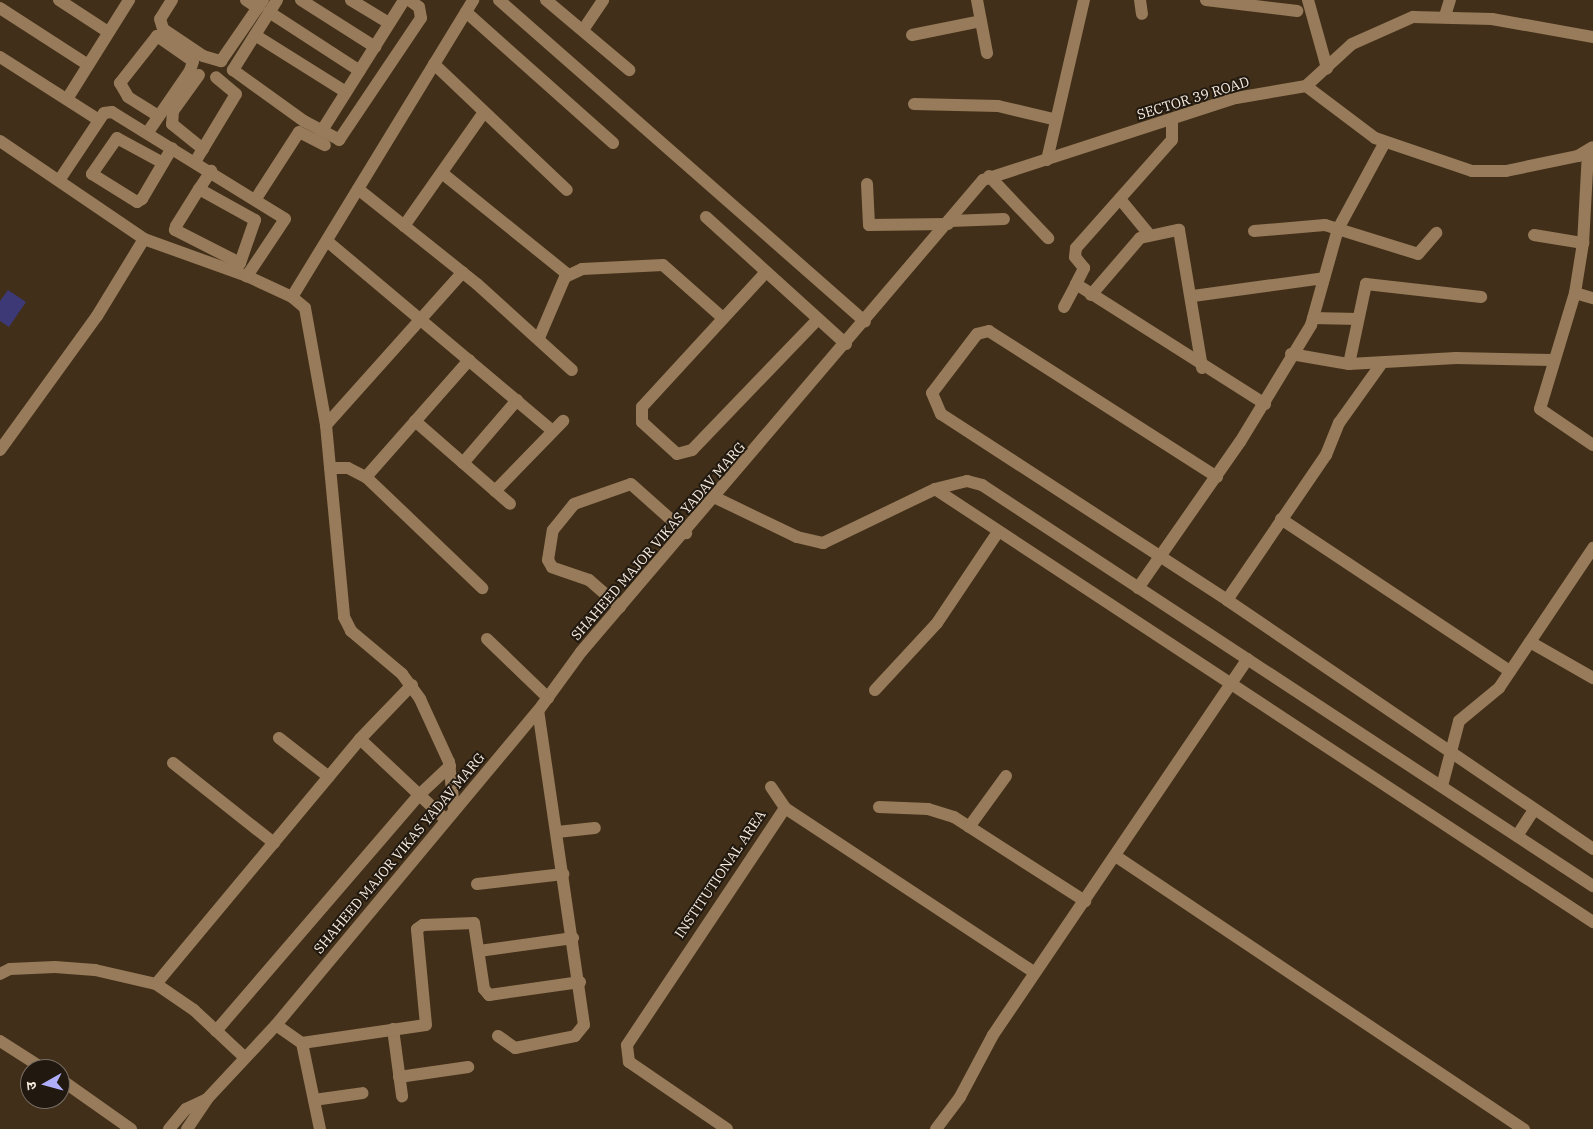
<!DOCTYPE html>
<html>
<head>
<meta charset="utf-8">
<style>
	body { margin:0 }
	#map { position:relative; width:1593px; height:1129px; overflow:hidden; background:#412f19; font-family:"IBM Plex Serif","Noto Sans Devanagari",serif }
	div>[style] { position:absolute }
	.green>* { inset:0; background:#3d3976 }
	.minor>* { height:12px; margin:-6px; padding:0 6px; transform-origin:6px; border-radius:6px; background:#977b5a }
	span { translate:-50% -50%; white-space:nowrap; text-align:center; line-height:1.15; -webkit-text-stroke:4px #211910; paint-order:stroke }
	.street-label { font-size:14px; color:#f8ecdf }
	.north { position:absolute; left:20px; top:1059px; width:50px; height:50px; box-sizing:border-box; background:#211910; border:1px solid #776d63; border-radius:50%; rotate:263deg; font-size:14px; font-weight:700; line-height:20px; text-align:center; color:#f8ecdf }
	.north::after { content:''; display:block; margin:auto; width:18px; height:22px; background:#aeaefa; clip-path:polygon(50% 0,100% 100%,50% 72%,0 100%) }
</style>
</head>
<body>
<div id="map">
	<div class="green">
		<i style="clip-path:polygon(8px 290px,26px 302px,9px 327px,0 321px,0 301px)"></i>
	</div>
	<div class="minor">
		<i style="left:59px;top:0;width:59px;rotate:33.1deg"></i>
		<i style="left:172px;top:0;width:22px;rotate:122deg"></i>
		<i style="left:160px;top:19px;width:10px;rotate:73deg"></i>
		<i style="left:163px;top:29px;width:48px;rotate:34deg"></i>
		<i style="left:203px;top:56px;width:19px;rotate:16deg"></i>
		<i style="left:221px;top:61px;width:74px;rotate:-55.5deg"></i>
		<i style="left:246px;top:0;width:14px;rotate:34deg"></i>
		<i style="left:277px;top:0;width:83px;rotate:122.2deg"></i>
		<i style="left:233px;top:70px;width:87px;rotate:35.7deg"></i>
		<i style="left:304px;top:121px;width:40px;rotate:28deg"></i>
		<i style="left:339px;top:140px;width:147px;rotate:-56.1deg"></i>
		<i style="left:421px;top:18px;width:11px;rotate:-100deg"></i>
		<i style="left:419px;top:7px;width:12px;rotate:-145deg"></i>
		<i style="left:301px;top:0;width:88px;rotate:32.4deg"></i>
		<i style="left:351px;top:0;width:44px;rotate:31.2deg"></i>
		<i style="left:499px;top:0;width:487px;rotate:41.3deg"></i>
		<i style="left:546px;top:0;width:109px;rotate:40.1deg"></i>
		<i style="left:977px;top:0;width:54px;rotate:79.3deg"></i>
		<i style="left:1140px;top:0;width:14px;rotate:82deg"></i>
		<i style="left:1206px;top:0;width:92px;rotate:6.9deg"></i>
		<i style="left:1308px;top:0;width:71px;rotate:74.4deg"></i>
		<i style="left:0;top:8px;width:105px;rotate:32.9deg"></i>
		<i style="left:269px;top:12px;width:108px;rotate:33deg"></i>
		<i style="left:466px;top:12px;width:197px;rotate:41.7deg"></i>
		<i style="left:1445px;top:16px;width:17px;rotate:-73deg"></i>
		<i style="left:583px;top:30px;width:36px;rotate:-56deg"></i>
		<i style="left:255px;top:35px;width:107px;rotate:32.1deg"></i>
		<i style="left:912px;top:35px;width:70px;rotate:-11.5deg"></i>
		<i style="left:0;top:57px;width:117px;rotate:32.5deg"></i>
		<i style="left:434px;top:64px;width:183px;rotate:43.5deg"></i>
		<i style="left:199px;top:75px;width:44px;rotate:125.8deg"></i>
		<i style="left:173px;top:111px;width:13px;rotate:94deg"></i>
		<i style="left:172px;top:124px;width:40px;rotate:39deg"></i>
		<i style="left:1306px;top:86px;width:86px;rotate:37deg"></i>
		<i style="left:1375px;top:138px;width:102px;rotate:18.8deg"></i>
		<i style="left:1472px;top:171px;width:34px"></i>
		<i style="left:1506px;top:171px;width:74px;rotate:-11.8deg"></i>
		<i style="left:1578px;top:156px;width:17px;rotate:-31deg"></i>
		<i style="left:67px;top:99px;width:117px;rotate:-57.9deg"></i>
		<i style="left:914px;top:104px;width:84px;rotate:1.4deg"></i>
		<i style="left:998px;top:106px;width:57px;rotate:13.3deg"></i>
		<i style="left:148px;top:132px;width:74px;rotate:-55.5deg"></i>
		<i style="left:190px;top:71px;width:10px;rotate:-73deg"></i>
		<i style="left:193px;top:61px;width:44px;rotate:-145.2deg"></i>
		<i style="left:157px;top:36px;width:60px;rotate:128.2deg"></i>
		<i style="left:120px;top:83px;width:16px;rotate:60deg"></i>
		<i style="left:128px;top:97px;width:36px;rotate:32deg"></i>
		<i style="left:321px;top:132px;width:156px;rotate:-57.8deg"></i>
		<i style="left:0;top:141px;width:174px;rotate:34.2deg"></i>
		<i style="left:144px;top:239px;width:109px;rotate:19.8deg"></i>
		<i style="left:247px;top:276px;width:50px;rotate:25deg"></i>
		<i style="left:292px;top:297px;width:17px;rotate:40deg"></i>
		<i style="left:305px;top:308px;width:119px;rotate:79.8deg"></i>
		<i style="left:326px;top:425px;width:193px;rotate:84.6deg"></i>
		<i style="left:344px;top:617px;width:16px;rotate:63deg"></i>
		<i style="left:351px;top:631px;width:67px;rotate:40.1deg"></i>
		<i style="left:402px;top:674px;width:31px;rotate:54deg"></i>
		<i style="left:420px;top:699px;width:69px;rotate:65.3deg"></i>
		<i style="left:449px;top:762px;width:47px;rotate:83.9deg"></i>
		<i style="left:1588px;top:152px;width:91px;rotate:93.1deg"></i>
		<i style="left:1583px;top:243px;width:51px;rotate:99.1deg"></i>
		<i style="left:1575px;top:293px;width:121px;rotate:106.8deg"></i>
		<i style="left:1540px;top:409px;width:64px;rotate:34.2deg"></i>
		<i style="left:1047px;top:160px;width:164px;rotate:-77deg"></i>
		<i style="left:195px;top:162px;width:79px;rotate:-58.9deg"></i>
		<i style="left:236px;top:94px;width:26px;rotate:-140deg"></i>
		<i style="left:163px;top:163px;width:52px;rotate:-151.5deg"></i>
		<i style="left:117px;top:138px;width:44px;rotate:124.8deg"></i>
		<i style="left:92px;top:174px;width:53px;rotate:31.9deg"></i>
		<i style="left:137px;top:202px;width:6px;rotate:-31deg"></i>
		<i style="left:142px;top:199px;width:59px;rotate:-59.5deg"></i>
		<i style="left:442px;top:173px;width:161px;rotate:38.9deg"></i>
		<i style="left:989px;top:176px;width:86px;rotate:46.4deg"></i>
		<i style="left:60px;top:179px;width:79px;rotate:-56.3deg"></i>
		<i style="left:104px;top:113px;width:8px;rotate:-7deg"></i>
		<i style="left:112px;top:112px;width:203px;rotate:31.7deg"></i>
		<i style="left:285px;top:219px;width:69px;rotate:123.7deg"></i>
		<i style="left:867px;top:184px;width:41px;rotate:87.2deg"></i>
		<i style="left:869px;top:225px;width:79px;rotate:-0.7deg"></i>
		<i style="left:199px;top:189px;width:64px;rotate:29deg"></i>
		<i style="left:255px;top:220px;width:46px;rotate:109.2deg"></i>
		<i style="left:240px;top:263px;width:73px;rotate:-153.1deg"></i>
		<i style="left:175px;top:230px;width:4px;rotate:-76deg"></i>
		<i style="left:176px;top:226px;width:44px;rotate:-58.1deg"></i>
		<i style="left:199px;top:189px;width:22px;rotate:-56deg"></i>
		<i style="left:358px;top:189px;width:152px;rotate:38.6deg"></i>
		<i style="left:477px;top:284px;width:128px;rotate:42.2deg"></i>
		<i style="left:257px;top:197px;width:77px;rotate:-57.1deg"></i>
		<i style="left:299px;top:132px;width:29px;rotate:27deg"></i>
		<i style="left:1120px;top:199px;width:44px;rotate:50.5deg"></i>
		<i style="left:706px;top:217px;width:189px;rotate:42.2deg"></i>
		<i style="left:950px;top:221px;width:54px;rotate:-2.1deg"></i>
		<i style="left:404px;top:226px;width:139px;rotate:-54.9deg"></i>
		<i style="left:1254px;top:231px;width:71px;rotate:-4.8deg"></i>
		<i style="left:1325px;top:225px;width:97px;rotate:17.3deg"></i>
		<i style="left:1418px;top:254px;width:28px;rotate:-49deg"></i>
		<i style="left:1534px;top:235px;width:50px;rotate:9.3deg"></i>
		<i style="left:327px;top:241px;width:295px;rotate:40.1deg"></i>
		<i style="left:766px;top:272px;width:183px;rotate:132.6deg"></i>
		<i style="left:642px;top:407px;width:15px;rotate:90deg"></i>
		<i style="left:642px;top:422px;width:47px;rotate:42.4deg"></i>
		<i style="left:677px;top:454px;width:16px;rotate:-15deg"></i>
		<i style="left:692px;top:450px;width:182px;rotate:-46.1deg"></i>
		<i style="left:1076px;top:284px;width:18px;rotate:-63deg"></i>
		<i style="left:1084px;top:268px;width:14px;rotate:-129deg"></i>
		<i style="left:1075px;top:257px;width:9px;rotate:-84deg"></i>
		<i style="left:1076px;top:248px;width:144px;rotate:-48.4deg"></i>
		<i style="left:1172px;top:140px;width:20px;rotate:-90deg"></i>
		<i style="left:1575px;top:293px;width:19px;rotate:16deg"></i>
		<i style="left:1091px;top:295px;width:75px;rotate:-49.3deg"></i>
		<i style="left:1140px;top:238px;width:40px;rotate:-12deg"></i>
		<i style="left:1179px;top:230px;width:140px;rotate:80.5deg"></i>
		<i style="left:1193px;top:296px;width:132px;rotate:-7.8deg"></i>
		<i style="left:292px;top:297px;width:348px;rotate:-58.6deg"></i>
		<i style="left:1064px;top:307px;width:26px;rotate:-62deg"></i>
		<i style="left:1076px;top:284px;width:224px;rotate:32.4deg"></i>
		<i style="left:1313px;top:318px;width:45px;rotate:1.3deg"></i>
		<i style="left:539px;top:338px;width:66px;rotate:-66.9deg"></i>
		<i style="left:565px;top:277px;width:19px;rotate:-25deg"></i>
		<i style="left:582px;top:269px;width:81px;rotate:-2.8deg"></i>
		<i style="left:663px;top:265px;width:80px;rotate:41.5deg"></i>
		<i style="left:1291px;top:354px;width:59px;rotate:9.8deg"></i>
		<i style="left:1349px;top:364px;width:107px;rotate:-3.2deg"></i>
		<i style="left:1456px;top:358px;width:97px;rotate:1.2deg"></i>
		<i style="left:1349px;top:364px;width:82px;rotate:-78deg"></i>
		<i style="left:1366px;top:284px;width:116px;rotate:6.4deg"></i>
		<i style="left:415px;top:421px;width:126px;rotate:41.1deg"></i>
		<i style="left:326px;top:425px;width:205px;rotate:-48.2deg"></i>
		<i style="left:0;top:450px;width:165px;rotate:-54.1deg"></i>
		<i style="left:97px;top:316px;width:90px;rotate:-58.6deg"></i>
		<i style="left:463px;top:463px;width:83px;rotate:-49.4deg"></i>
		<i style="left:330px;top:468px;width:18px"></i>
		<i style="left:348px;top:468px;width:20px;rotate:27deg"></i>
		<i style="left:366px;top:477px;width:161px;rotate:43.7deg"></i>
		<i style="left:366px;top:477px;width:156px;rotate:-48.6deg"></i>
		<i style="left:1217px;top:477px;width:271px;rotate:-147.4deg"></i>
		<i style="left:989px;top:331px;width:12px;rotate:166deg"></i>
		<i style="left:977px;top:334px;width:74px;rotate:127.3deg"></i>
		<i style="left:932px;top:393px;width:23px;rotate:67deg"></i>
		<i style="left:941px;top:414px;width:341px;rotate:33deg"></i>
		<i style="left:1227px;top:600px;width:443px;rotate:34.2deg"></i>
		<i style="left:935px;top:489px;width:788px;rotate:33.35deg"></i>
		<i style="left:495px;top:491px;width:98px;rotate:-45.8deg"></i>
		<i style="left:716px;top:498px;width:90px;rotate:25.7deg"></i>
		<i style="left:797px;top:537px;width:27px;rotate:13deg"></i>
		<i style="left:823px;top:543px;width:124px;rotate:-25.7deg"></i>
		<i style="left:935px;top:489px;width:33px;rotate:-14deg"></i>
		<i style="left:967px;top:481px;width:16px;rotate:15deg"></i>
		<i style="left:982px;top:485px;width:731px;rotate:33.28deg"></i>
		<i style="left:1281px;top:519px;width:275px;rotate:33.6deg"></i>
		<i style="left:1138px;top:588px;width:178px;rotate:-55.1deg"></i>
		<i style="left:1240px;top:442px;width:137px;rotate:-58.7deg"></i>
		<i style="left:1311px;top:325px;width:100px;rotate:-74.3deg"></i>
		<i style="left:1338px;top:229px;width:99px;rotate:-61.6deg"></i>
		<i style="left:1227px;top:600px;width:176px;rotate:-55.7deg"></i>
		<i style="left:1326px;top:455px;width:35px;rotate:-68deg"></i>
		<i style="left:1339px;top:423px;width:74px;rotate:-54.4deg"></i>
		<i style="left:620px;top:607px;width:41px;rotate:-138.9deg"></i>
		<i style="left:589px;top:580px;width:39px;rotate:-161deg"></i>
		<i style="left:552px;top:567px;width:8px;rotate:-120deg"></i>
		<i style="left:548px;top:560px;width:30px;rotate:-81deg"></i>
		<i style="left:553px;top:530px;width:33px;rotate:-51deg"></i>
		<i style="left:574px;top:504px;width:60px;rotate:-19.3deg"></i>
		<i style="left:631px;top:484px;width:74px;rotate:41.7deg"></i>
		<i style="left:487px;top:639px;width:85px;rotate:44deg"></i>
		<i style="left:1530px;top:642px;width:73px;rotate:29.7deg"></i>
		<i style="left:875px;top:690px;width:91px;rotate:-47.2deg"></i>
		<i style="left:937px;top:623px;width:110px;rotate:-56.2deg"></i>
		<i style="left:279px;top:738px;width:63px;rotate:38deg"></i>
		<i style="left:360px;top:739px;width:117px;rotate:43.3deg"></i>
		<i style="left:173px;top:763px;width:129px;rotate:38.4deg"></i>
		<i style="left:1442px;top:786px;width:67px;rotate:-75.3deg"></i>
		<i style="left:1459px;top:721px;width:52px;rotate:-39.5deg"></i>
		<i style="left:1499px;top:688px;width:169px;rotate:-56.1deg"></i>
		<i style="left:771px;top:787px;width:25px;rotate:56deg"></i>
		<i style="left:879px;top:807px;width:49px;rotate:2.3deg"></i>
		<i style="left:928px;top:809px;width:27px;rotate:17deg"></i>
		<i style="left:954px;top:817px;width:156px;rotate:32.7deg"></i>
		<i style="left:969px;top:827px;width:63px;rotate:-54deg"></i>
		<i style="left:557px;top:832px;width:38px;rotate:-6deg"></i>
		<i style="left:1517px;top:836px;width:30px;rotate:-57deg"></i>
		<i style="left:1117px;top:857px;width:490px;rotate:33.8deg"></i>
		<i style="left:477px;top:884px;width:87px;rotate:-6.6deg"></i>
		<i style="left:479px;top:951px;width:95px;rotate:-7.9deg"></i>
		<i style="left:0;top:974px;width:11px;rotate:-27deg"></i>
		<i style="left:10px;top:969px;width:45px;rotate:-2.5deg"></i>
		<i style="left:55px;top:967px;width:40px;rotate:4.3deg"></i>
		<i style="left:95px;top:970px;width:63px;rotate:12.9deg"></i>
		<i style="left:156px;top:984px;width:46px;rotate:34.4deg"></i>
		<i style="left:194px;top:1010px;width:69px;rotate:43.2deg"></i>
		<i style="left:156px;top:984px;width:319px;rotate:-50.2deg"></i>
		<i style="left:360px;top:739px;width:75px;rotate:-46.1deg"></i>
		<i style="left:276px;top:1025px;width:32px;rotate:35deg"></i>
		<i style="left:302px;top:1043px;width:88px;rotate:78.2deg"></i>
		<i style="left:393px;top:1029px;width:68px;rotate:82.3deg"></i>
		<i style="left:216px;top:1031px;width:310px;rotate:-49.3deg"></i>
		<i style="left:418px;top:796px;width:44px;rotate:-43.2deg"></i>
		<i style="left:498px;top:1036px;width:21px;rotate:35deg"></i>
		<i style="left:515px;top:1048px;width:61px;rotate:-11.3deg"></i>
		<i style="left:575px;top:1036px;width:14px;rotate:-51deg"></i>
		<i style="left:584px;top:1025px;width:317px;rotate:-98.3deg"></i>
		<i style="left:0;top:1041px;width:52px;rotate:32.5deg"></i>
		<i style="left:302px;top:1043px;width:125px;rotate:-8.3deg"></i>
		<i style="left:426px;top:1025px;width:96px;rotate:-95.4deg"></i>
		<i style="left:417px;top:929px;width:7px;rotate:-34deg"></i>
		<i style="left:423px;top:925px;width:51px;rotate:-2.2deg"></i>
		<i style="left:474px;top:923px;width:67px;rotate:81.4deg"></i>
		<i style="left:484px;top:989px;width:8px;rotate:50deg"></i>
		<i style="left:489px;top:995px;width:92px;rotate:-8.1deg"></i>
		<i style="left:399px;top:1077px;width:70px;rotate:-8.2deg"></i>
		<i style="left:60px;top:1079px;width:87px;rotate:35.2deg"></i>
		<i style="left:314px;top:1100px;width:49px;rotate:-8.1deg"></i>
		<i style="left:169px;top:1129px;width:26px;rotate:-50deg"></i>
		<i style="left:186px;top:1109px;width:23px;rotate:-25deg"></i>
		<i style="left:187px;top:1129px;width:36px;rotate:-56deg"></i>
		<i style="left:207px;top:1099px;width:101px;rotate:-47deg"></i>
		<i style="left:276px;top:1025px;width:409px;rotate:-50.2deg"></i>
		<i style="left:538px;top:711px;width:73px;rotate:-53.9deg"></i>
		<i style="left:581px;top:652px;width:620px;rotate:-49.58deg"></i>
		<i style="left:983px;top:180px;width:266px;rotate:-18deg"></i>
		<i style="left:1236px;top:98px;width:71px;rotate:-9.7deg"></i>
		<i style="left:1306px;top:86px;width:62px;rotate:-42.4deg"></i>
		<i style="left:1352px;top:44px;width:67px;rotate:-23.9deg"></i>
		<i style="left:1413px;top:17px;width:79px;rotate:1.5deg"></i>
		<i style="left:1492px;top:19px;width:103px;rotate:10.1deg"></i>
		<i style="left:727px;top:1129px;width:119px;rotate:-145.6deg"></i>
		<i style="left:629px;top:1062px;width:17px;rotate:-97deg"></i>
		<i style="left:627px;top:1045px;width:285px;rotate:-56.3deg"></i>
		<i style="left:785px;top:808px;width:298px;rotate:33.4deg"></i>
		<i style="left:936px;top:1129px;width:40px;rotate:-53deg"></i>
		<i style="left:960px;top:1097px;width:70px;rotate:-62deg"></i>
		<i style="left:993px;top:1035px;width:454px;rotate:-55.9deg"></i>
	</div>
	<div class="street-label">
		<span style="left:1193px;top:98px;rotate:-17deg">SECTOR 39 ROAD</span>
		<span style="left:658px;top:541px;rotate:-49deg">SHAHEED MAJOR VIKAS YADAV MARG</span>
		<span style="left:399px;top:853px;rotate:-50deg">SHAHEED MAJOR VIKAS YADAV MARG</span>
		<span style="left:720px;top:874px;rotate:-56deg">INSTITUTIONAL AREA</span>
	</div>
	<div class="north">उ</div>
</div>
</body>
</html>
